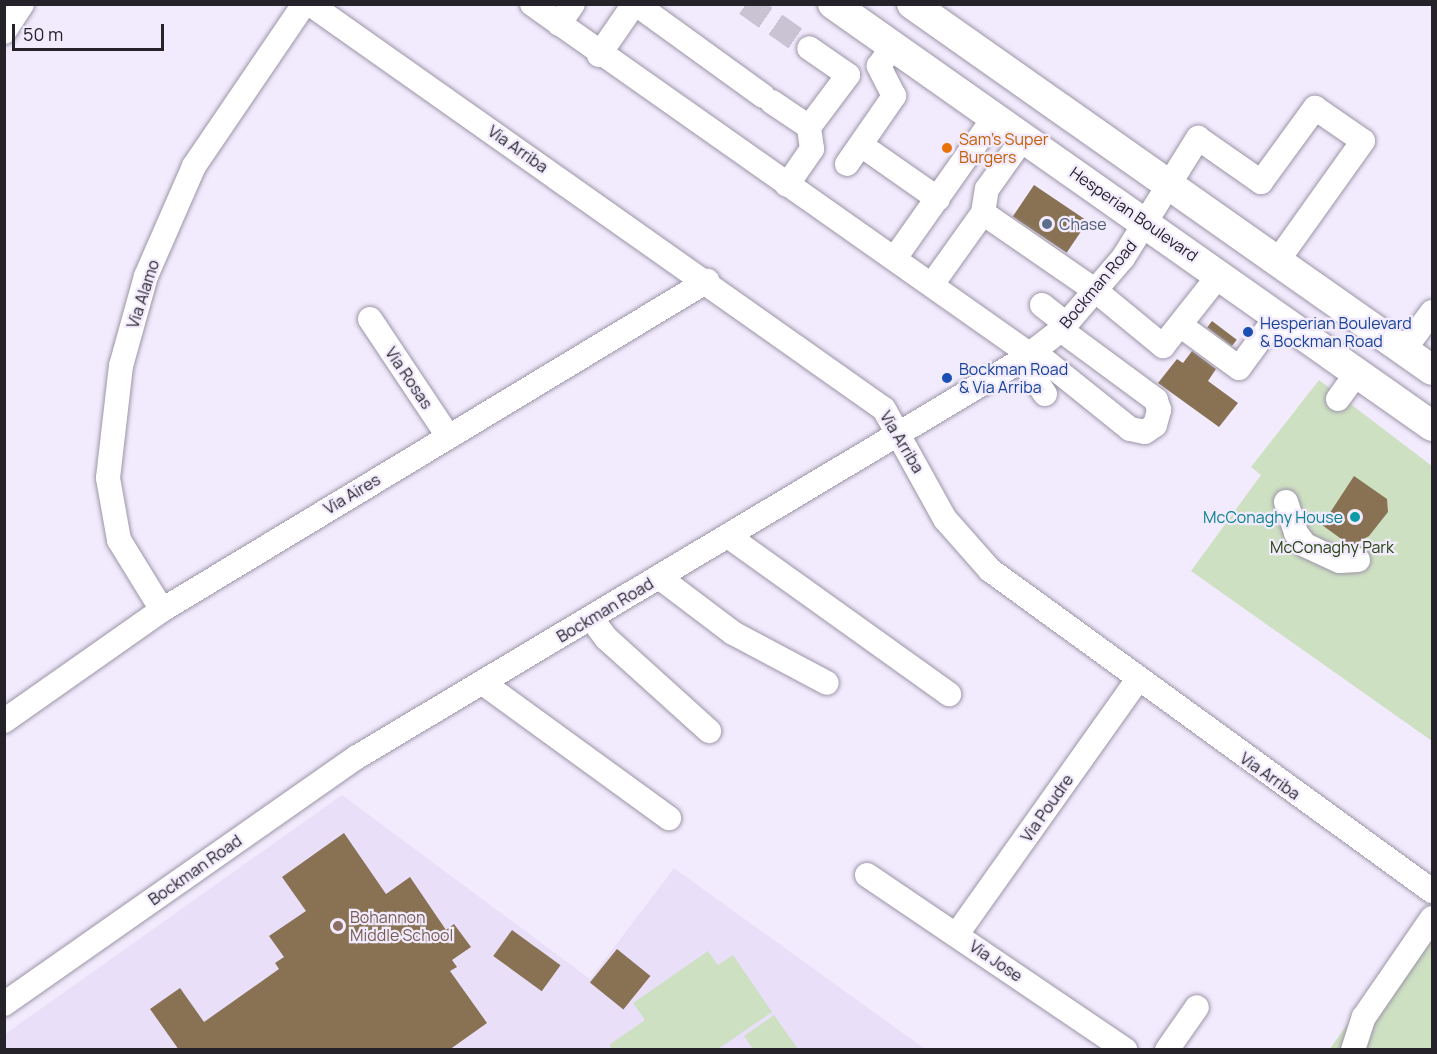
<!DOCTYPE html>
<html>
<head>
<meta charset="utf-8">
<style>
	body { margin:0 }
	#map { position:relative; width:1437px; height:1054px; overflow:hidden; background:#f2ebfd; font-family:Manrope,sans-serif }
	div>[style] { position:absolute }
	.built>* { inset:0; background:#e9dff9 }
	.green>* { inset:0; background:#cee0c2 }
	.building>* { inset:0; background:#887253; transform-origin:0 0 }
	.minor-tunnel>* { height:24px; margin-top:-12px; transform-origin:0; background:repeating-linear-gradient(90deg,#c9c3d3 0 24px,transparent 0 36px) }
	.roads { filter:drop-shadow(0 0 2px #9c95a7) drop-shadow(0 0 2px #9c95a7) }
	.minor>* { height:24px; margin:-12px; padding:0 12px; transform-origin:12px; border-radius:12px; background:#fff }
	.major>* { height:30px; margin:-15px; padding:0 15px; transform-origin:15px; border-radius:15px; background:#fff }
	.dots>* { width:16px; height:16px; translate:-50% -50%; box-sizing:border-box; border:3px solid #f2ebfd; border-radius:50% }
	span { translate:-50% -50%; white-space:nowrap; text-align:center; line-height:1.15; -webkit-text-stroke:4.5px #f2ebfd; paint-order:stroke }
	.food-label { font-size:16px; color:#c56008 }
	.left { translate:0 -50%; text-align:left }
	.street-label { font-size:16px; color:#252329 }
	.service-label { font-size:16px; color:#4e5e75 }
	.transit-label { font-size:16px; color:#164399 }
	.culture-label { font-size:16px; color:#0d838f }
	.right { translate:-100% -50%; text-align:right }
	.park-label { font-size:16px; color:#27420e }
	.education-label { font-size:16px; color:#785e54 }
	.frame { position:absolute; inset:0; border:6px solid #252329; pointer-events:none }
	.scale { position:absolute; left:12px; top:24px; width:152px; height:27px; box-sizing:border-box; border:3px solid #252329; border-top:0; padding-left:8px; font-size:18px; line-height:21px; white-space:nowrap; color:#252329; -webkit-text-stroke:4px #f2ebfd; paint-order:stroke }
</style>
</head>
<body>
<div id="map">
	<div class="built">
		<i style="clip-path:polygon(342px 795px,590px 979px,674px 868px,925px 1049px,5px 1050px,4px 1035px)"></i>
	</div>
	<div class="green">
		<i style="clip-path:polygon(1319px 380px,1432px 466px,1432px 741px,1191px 571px,1261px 475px,1251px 467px)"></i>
		<i style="clip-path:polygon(1432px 904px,1432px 1049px,1329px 1050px,1424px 916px)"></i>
		<i style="clip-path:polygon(708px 951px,718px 965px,733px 955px,772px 1012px,718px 1049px,612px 1049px,609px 1045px,645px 1020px,633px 1003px)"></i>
		<i style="clip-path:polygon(774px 1015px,798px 1049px,753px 1049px,744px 1036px)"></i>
	</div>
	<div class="building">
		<i style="left:1034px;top:185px;width:65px;height:38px;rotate:34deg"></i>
		<i style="left:1212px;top:321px;width:31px;height:8px;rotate:37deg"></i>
		<i style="clip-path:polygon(1192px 351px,1216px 369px,1208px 381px,1238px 403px,1219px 427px,1158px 383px,1177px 359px,1183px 363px)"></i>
		<i style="clip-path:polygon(1354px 476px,1387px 499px,1388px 512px,1369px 536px,1351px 546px,1322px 525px)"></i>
		<i style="clip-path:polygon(344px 833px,386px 894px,410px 877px,446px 930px,454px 924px,471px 947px,452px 960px,457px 967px,450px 971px,487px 1023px,449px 1050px,179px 1050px,150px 1009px,180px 988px,204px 1022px,279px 969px,275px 963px,284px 957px,269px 936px,306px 911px,282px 877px)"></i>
		<i style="left:512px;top:930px;width:60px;height:32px;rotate:36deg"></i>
		<i style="left:617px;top:949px;width:43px;height:43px;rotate:39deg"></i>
	</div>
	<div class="minor-tunnel">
		<i style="left:746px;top:4px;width:77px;rotate:34.9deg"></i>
	</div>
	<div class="roads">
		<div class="minor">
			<i style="left:310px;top:4px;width:702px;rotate:35.21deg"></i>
			<i style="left:884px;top:409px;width:126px;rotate:61deg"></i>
			<i style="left:945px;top:519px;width:68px;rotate:48.6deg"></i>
			<i style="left:990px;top:570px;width:546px;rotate:35.99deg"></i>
			<i style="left:532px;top:4px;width:608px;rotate:35.15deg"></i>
			<i style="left:636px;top:4px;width:157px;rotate:35.9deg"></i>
			<i style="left:559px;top:24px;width:24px;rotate:-55deg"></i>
			<i style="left:4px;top:32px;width:33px;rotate:-57deg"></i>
			<i style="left:599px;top:55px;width:62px;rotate:-55.5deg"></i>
			<i style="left:772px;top:102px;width:45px;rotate:34deg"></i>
			<i style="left:809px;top:127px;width:65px;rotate:-53.1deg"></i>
			<i style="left:848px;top:75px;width:47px;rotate:-145.3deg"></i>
			<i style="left:861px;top:145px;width:94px;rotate:35deg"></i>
			<i style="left:847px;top:164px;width:83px;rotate:-55.3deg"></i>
			<i style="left:894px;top:96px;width:34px;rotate:-117deg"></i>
			<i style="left:879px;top:66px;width:25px;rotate:-56deg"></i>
			<i style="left:787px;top:185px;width:44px;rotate:-55.2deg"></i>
			<i style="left:812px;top:149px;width:22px;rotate:-98deg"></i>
			<i style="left:983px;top:213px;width:137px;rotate:34.6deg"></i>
			<i style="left:1096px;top:291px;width:87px;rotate:39.4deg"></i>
			<i style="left:1163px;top:346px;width:90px;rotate:-51.7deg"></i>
			<i style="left:895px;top:258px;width:174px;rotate:-54.8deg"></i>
			<i style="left:933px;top:283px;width:86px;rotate:-54.5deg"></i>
			<i style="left:983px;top:213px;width:24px;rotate:-81deg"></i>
			<i style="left:987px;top:189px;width:64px;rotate:-54.6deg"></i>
			<i style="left:1042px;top:305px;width:31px;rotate:38deg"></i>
			<i style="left:370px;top:319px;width:141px;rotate:56.3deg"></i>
			<i style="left:1180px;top:325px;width:73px;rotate:36.1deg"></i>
			<i style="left:1239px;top:368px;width:64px;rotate:-53.8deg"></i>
			<i style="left:1404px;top:350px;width:47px;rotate:-53.6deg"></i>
			<i style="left:1033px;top:351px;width:124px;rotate:38.8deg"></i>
			<i style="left:1130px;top:429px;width:15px;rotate:11deg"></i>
			<i style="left:1145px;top:432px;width:12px;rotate:-35deg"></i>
			<i style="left:1155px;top:425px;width:16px;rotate:-75deg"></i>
			<i style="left:1159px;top:410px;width:10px;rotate:-107deg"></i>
			<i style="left:1156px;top:400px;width:118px;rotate:-143.6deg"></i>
			<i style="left:1022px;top:360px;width:41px;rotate:55.9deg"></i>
			<i style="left:1338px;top:399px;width:32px;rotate:-54deg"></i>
			<i style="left:1286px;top:502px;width:33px;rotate:72deg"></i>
			<i style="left:1296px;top:533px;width:15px;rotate:53deg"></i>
			<i style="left:1305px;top:545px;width:38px;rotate:25deg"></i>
			<i style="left:1340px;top:561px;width:18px;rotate:-3deg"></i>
			<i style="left:728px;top:536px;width:272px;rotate:35.6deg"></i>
			<i style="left:659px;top:577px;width:93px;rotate:37.1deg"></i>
			<i style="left:733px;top:633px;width:106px;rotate:28deg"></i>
			<i style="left:162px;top:610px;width:82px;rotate:-121.6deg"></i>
			<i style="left:119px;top:540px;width:63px;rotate:-100.1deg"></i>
			<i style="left:108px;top:478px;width:113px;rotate:-83.4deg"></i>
			<i style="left:121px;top:366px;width:93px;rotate:-74.5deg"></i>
			<i style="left:146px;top:276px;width:120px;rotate:-66.4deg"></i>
			<i style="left:194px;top:166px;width:196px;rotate:-55.8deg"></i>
			<i style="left:591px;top:618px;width:25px;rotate:53deg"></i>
			<i style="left:606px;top:638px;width:139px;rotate:42.1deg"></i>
			<i style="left:483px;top:683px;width:230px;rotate:36deg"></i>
			<i style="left:4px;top:721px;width:193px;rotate:-35.1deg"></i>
			<i style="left:162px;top:610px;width:637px;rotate:-31.12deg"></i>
			<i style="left:867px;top:875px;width:312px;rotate:34.1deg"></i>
			<i style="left:957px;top:934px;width:310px;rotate:-54.6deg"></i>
			<i style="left:4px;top:1004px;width:431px;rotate:-35deg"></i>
			<i style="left:357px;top:757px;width:774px;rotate:-30.84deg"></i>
			<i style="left:1022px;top:360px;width:49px;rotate:-37.6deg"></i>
			<i style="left:1061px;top:330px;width:95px;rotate:-49.3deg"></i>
			<i style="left:1123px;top:258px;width:142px;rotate:-58deg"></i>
			<i style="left:1198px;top:138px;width:77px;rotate:34.9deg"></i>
			<i style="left:1261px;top:182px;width:92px;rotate:-53.9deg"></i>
			<i style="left:1315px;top:108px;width:58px;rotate:34.5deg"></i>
			<i style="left:1363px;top:141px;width:146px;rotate:125.5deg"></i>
			<i style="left:1167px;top:1050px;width:52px;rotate:-55.1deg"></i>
			<i style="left:1353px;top:1050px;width:35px;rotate:-72deg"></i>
			<i style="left:1364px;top:1017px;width:120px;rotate:-55.5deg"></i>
		</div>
		<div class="major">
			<i style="left:833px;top:4px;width:733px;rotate:35.16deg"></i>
			<i style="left:912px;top:4px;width:636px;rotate:35.14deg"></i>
		</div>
	</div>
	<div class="dots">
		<i style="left:947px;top:148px;background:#e8710a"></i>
		<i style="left:1047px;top:224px;background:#5c6f8a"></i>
		<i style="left:1248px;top:332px;background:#1a4fb4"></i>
		<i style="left:947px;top:378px;background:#1a4fb4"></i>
		<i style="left:1355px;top:517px;background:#0f9aa8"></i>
		<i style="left:338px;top:926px;background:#8d6e63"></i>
	</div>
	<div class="food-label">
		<span class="left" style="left:959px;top:148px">Sam's Super<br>Burgers</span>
	</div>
	<div class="street-label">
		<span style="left:518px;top:149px;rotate:35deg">Via Arriba</span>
		<span style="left:1134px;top:214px;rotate:35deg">Hesperian Boulevard</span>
		<span style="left:1098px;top:284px;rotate:-50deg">Bockman Road</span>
		<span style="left:143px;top:294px;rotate:-72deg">Via Alamo</span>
		<span style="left:409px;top:378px;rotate:56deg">Via Rosas</span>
		<span style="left:902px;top:442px;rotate:59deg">Via Arriba</span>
		<span style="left:352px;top:494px;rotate:-31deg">Via Aires</span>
		<span style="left:605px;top:610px;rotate:-31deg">Bockman Road</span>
		<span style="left:1270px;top:776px;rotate:35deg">Via Arriba</span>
		<span style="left:1047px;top:808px;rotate:-55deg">Via Poudre</span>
		<span style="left:195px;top:870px;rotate:-35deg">Bockman Road</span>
		<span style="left:996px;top:961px;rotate:34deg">Via Jose</span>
	</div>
	<div class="service-label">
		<span class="left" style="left:1059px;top:224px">Chase</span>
	</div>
	<div class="transit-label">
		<span class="left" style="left:1260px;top:332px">Hesperian Boulevard<br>&amp; Bockman Road</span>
		<span class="left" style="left:959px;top:378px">Bockman Road<br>&amp; Via Arriba</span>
	</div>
	<div class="culture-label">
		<span class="right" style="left:1343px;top:517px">McConaghy House</span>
	</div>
	<div class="park-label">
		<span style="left:1332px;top:547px">McConaghy Park</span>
	</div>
	<div class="education-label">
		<span class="left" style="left:350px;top:926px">Bohannon<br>Middle School</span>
	</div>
	<div class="frame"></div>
	<div class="scale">50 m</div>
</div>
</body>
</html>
